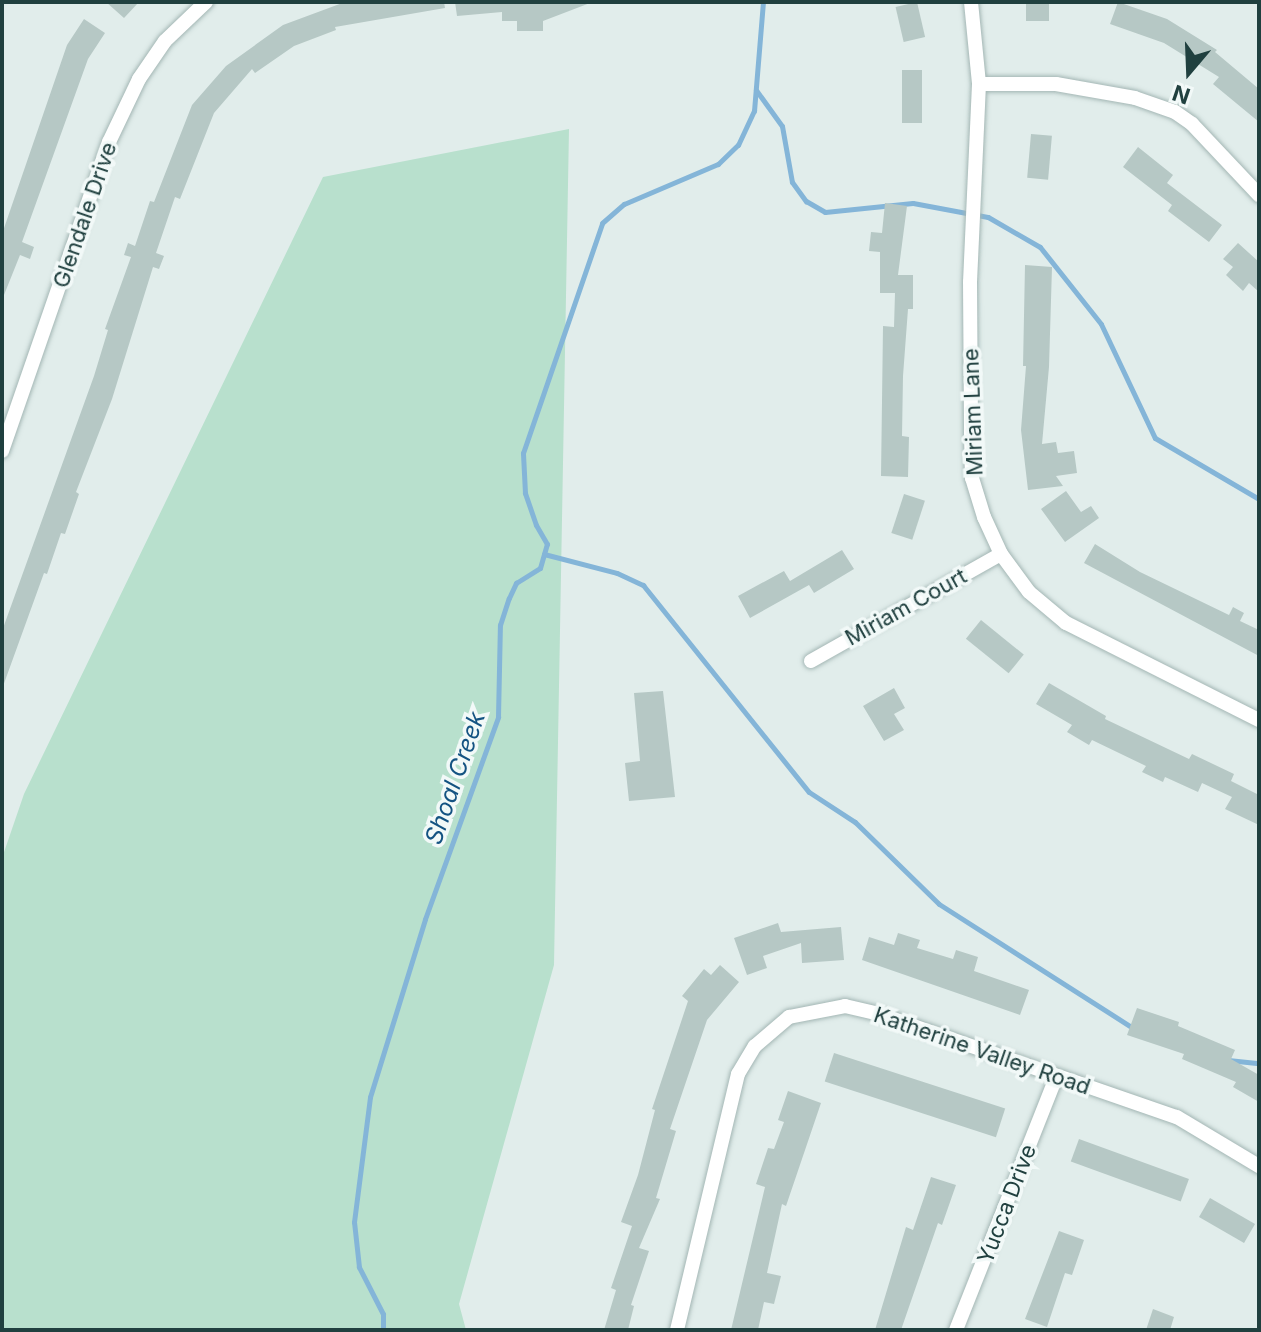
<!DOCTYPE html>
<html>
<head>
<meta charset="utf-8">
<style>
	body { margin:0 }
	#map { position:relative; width:1261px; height:1332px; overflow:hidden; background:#e1edeb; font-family:Inter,sans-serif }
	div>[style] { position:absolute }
	.green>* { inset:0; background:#b8e0cd }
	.stream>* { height:5px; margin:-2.5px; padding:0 2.5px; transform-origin:2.5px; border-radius:2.5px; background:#84b5d8 }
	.building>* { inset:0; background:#b6c8c5; transform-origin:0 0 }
	.roads { filter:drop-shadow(0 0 2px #a3b6b4) drop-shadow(0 0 2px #a3b6b4) }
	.minor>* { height:14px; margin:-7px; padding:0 7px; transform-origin:7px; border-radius:7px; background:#fff }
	span { translate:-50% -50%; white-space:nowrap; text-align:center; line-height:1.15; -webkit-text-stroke:7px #f2f9f8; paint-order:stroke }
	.street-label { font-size:22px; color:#20403f }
	.water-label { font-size:24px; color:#145382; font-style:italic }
	.frame { position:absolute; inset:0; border:4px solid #20403f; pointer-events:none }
	.north { position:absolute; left:1149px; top:32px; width:80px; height:80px; -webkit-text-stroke:6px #f2f9f8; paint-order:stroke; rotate:199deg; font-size:22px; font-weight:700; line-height:32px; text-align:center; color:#20403f }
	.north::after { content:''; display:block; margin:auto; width:28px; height:36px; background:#20403f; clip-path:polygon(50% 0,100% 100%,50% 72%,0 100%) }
</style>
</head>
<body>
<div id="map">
	<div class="green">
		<i style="clip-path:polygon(569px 129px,554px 965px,459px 1304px,466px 1330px,2px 1330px,2px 858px,24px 794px,323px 177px)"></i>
	</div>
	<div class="stream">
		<i style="left:756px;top:90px;width:44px;rotate:54.2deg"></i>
		<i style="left:782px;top:126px;width:57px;rotate:79.9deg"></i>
		<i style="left:792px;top:182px;width:24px;rotate:54deg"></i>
		<i style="left:806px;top:201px;width:22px;rotate:30deg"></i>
		<i style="left:825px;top:212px;width:88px;rotate:-5.8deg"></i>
		<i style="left:913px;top:203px;width:76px;rotate:10.6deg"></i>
		<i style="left:988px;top:217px;width:60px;rotate:30deg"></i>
		<i style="left:1040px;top:247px;width:98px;rotate:51.6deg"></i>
		<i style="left:1101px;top:324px;width:126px;rotate:64.7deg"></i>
		<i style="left:1155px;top:438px;width:121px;rotate:30.4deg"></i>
		<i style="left:544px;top:554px;width:75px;rotate:14.6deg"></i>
		<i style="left:617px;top:573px;width:29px;rotate:25deg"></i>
		<i style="left:643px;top:585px;width:265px;rotate:51.3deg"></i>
		<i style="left:809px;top:792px;width:55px;rotate:33.1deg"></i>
		<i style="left:855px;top:822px;width:117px;rotate:44.3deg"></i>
		<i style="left:939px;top:904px;width:234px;rotate:32.6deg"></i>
		<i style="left:1228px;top:1060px;width:31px;rotate:6deg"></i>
		<i style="left:383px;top:1330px;width:16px;rotate:-90deg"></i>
		<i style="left:383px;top:1314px;width:53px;rotate:-117.1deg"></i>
		<i style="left:359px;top:1267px;width:45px;rotate:-96.3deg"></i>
		<i style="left:354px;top:1222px;width:126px;rotate:-82.7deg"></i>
		<i style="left:370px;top:1097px;width:186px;rotate:-72.8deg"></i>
		<i style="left:425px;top:919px;width:215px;rotate:-70.1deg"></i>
		<i style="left:498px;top:717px;width:92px;rotate:-88.8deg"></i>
		<i style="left:500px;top:625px;width:28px;rotate:-72deg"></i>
		<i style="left:509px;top:598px;width:17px;rotate:-65deg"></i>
		<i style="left:516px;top:583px;width:28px;rotate:-32deg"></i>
		<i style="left:540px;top:568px;width:25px;rotate:-74deg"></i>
		<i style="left:547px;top:544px;width:22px;rotate:-120deg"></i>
		<i style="left:536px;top:525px;width:34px;rotate:-109deg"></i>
		<i style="left:525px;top:493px;width:40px;rotate:-92.9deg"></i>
		<i style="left:523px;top:453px;width:243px;rotate:-71deg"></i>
		<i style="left:602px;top:223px;width:29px;rotate:-41deg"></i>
		<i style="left:624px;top:204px;width:102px;rotate:-23.1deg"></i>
		<i style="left:718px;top:164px;width:28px;rotate:-44deg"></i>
		<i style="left:738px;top:145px;width:38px;rotate:-65deg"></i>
		<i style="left:754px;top:111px;width:109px;rotate:-85.3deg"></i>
	</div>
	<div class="building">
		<i style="clip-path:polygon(106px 2px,139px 2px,124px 18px)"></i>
		<i style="clip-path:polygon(345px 2px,444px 2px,445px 8px,335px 27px,336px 30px,294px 46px,255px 73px,252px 69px,214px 113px,180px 199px,175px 197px,156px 253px,164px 256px,159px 269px,153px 267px,112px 399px,76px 492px,79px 494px,65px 534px,61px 533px,47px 574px,44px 573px,2px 689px,2px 631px,94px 376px,108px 330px,105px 329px,131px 257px,124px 255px,128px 243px,135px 246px,150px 201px,154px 202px,192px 105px,226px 66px,283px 25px)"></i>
		<i style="clip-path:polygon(455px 2px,590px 2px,590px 3px,543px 21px,543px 31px,517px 31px,517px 21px,502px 21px,502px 12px,457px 16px)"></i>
		<i style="left:917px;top:2px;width:36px;height:22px;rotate:77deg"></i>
		<i style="left:1026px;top:2px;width:23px;height:19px"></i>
		<i style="clip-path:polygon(1118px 2px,1167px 19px,1217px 50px,1215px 52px,1259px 89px,1259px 122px,1213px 84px,1219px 77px,1164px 43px,1110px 24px)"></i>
		<i style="clip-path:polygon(84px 19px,105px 33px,88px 59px,22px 242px,34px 247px,30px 259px,20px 255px,2px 300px,2px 234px,67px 45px)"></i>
		<i style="left:902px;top:70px;width:20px;height:53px"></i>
		<i style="left:1031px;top:134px;width:21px;height:44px;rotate:5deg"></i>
		<i style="clip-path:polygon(1138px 147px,1173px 175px,1167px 183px,1222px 225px,1209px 242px,1168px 211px,1172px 205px,1123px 167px)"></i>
		<i style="clip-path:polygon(885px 203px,907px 206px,898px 275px,913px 275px,913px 309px,908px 309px,903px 376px,902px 436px,909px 437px,908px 477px,881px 476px,883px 326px,894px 327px,895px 293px,880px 293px,880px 252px,869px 251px,871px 232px,882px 233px)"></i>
		<i style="clip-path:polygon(1238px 243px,1259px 262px,1259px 292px,1249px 283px,1243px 291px,1226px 275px,1233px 267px,1223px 259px)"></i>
		<i style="clip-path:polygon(1025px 265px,1052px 267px,1049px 367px,1042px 444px,1056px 442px,1058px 453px,1074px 451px,1077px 473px,1056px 476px,1063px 486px,1028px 490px,1021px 430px,1026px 366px,1023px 366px)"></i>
		<i style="clip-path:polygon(1066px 491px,1081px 512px,1091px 506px,1099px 518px,1065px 542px,1041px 509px)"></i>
		<i style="left:904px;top:494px;width:22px;height:41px;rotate:18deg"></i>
		<i style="clip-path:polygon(1095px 544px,1140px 572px,1229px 615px,1233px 607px,1244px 613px,1240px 621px,1259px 630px,1259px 656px,1084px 563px)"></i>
		<i style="clip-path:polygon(842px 550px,854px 569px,814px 593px,809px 585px,750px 618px,738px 596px,784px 571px,790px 581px)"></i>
		<i style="left:981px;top:620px;width:55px;height:24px;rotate:39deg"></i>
		<i style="clip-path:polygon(1049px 683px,1106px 716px,1105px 719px,1189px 759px,1192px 754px,1234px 774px,1231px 781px,1259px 795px,1259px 825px,1225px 809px,1232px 797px,1202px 783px,1198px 792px,1165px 777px,1163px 782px,1142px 772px,1146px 766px,1092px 740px,1089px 745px,1067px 732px,1072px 725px,1036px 704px)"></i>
		<i style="clip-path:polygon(894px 688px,905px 708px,894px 714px,904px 730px,884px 741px,863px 706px)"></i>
		<i style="clip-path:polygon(663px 691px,675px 797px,629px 801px,625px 763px,640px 761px,634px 693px)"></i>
		<i style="clip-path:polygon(778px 923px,781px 932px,841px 927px,844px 960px,802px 963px,801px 943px,763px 956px,767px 968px,747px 975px,734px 938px)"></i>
		<i style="clip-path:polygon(898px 933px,920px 940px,917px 948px,953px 959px,956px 950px,978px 957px,974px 971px,1029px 990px,1020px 1015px,862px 960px,869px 937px,894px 945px)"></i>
		<i style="clip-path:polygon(720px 965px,739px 982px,707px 1020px,670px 1129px,676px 1131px,656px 1198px,660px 1199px,639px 1248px,649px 1251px,631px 1305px,634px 1306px,628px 1330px,604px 1330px,616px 1290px,611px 1288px,632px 1226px,621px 1222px,638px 1175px,655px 1110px,652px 1109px,688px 1001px,682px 996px,704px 969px,711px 975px)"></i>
		<i style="clip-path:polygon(1137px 1008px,1179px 1022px,1178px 1026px,1235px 1050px,1231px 1059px,1259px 1075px,1259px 1102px,1233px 1087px,1236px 1082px,1182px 1059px,1184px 1054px,1127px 1035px)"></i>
		<i style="left:834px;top:1053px;width:180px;height:30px;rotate:18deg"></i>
		<i style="clip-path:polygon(788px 1091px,821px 1103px,786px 1206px,782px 1204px,767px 1273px,781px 1276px,774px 1304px,764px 1302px,758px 1330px,731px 1330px,765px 1187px,756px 1184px,768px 1148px,774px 1149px,784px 1122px,778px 1120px)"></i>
		<i style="left:1079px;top:1139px;width:117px;height:24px;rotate:20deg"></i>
		<i style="clip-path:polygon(931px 1177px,956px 1185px,942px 1225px,938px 1223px,901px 1330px,875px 1330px,906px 1227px,913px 1230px)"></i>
		<i style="left:1210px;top:1198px;width:52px;height:22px;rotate:30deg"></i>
		<i style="clip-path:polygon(1059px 1231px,1084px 1240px,1072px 1275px,1065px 1273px,1047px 1327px,1025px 1319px)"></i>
		<i style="clip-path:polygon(1153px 1309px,1174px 1317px,1170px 1330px,1146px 1330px)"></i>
	</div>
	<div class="roads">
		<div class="minor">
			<i style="left:971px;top:2px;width:82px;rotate:84.4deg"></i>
			<i style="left:979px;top:84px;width:198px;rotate:92.6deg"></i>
			<i style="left:970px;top:282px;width:150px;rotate:89.6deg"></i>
			<i style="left:971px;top:432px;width:46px;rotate:88.8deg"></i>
			<i style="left:972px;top:478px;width:41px;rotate:72.9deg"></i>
			<i style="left:984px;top:517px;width:41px;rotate:65.3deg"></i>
			<i style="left:1001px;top:554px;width:47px;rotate:53.6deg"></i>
			<i style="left:1029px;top:592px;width:48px;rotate:40deg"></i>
			<i style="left:1066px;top:623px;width:216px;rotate:26.7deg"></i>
			<i style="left:979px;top:84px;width:77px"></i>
			<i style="left:1056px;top:84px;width:80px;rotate:10deg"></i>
			<i style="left:1135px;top:98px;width:42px;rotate:19.3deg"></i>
			<i style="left:1175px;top:112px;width:21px;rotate:35deg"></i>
			<i style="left:1192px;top:124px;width:98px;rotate:46.7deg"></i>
			<i style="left:2px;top:451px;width:327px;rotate:-70.9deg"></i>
			<i style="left:109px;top:142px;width:70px;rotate:-64.5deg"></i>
			<i style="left:139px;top:79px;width:46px;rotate:-55.6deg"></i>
			<i style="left:165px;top:41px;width:57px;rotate:-43.6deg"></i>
			<i style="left:811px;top:661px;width:218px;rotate:-29.4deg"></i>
			<i style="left:677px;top:1330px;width:263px;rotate:-76.6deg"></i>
			<i style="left:738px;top:1074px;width:33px;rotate:-59deg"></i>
			<i style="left:755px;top:1046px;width:45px;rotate:-40.5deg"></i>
			<i style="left:789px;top:1017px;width:57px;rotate:-11.1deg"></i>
			<i style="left:845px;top:1006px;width:32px;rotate:13deg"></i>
			<i style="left:876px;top:1013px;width:318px;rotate:19.1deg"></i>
			<i style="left:1177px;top:1117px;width:96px;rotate:30.9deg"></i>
			<i style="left:956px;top:1330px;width:271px;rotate:-68.4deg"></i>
		</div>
	</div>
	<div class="street-label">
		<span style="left:85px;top:215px;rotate:-71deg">Glendale Drive</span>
		<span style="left:973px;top:412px;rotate:-92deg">Miriam Lane</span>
		<span style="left:906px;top:607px;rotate:-29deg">Miriam Court</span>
		<span style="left:982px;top:1051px;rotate:19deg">Katherine Valley Road</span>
		<span style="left:1007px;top:1204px;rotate:-69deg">Yucca Drive</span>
	</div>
	<div class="water-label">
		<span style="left:455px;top:778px;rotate:-71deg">Shoal Creek</span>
	</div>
	<div class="frame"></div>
	<div class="north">N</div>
</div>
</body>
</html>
